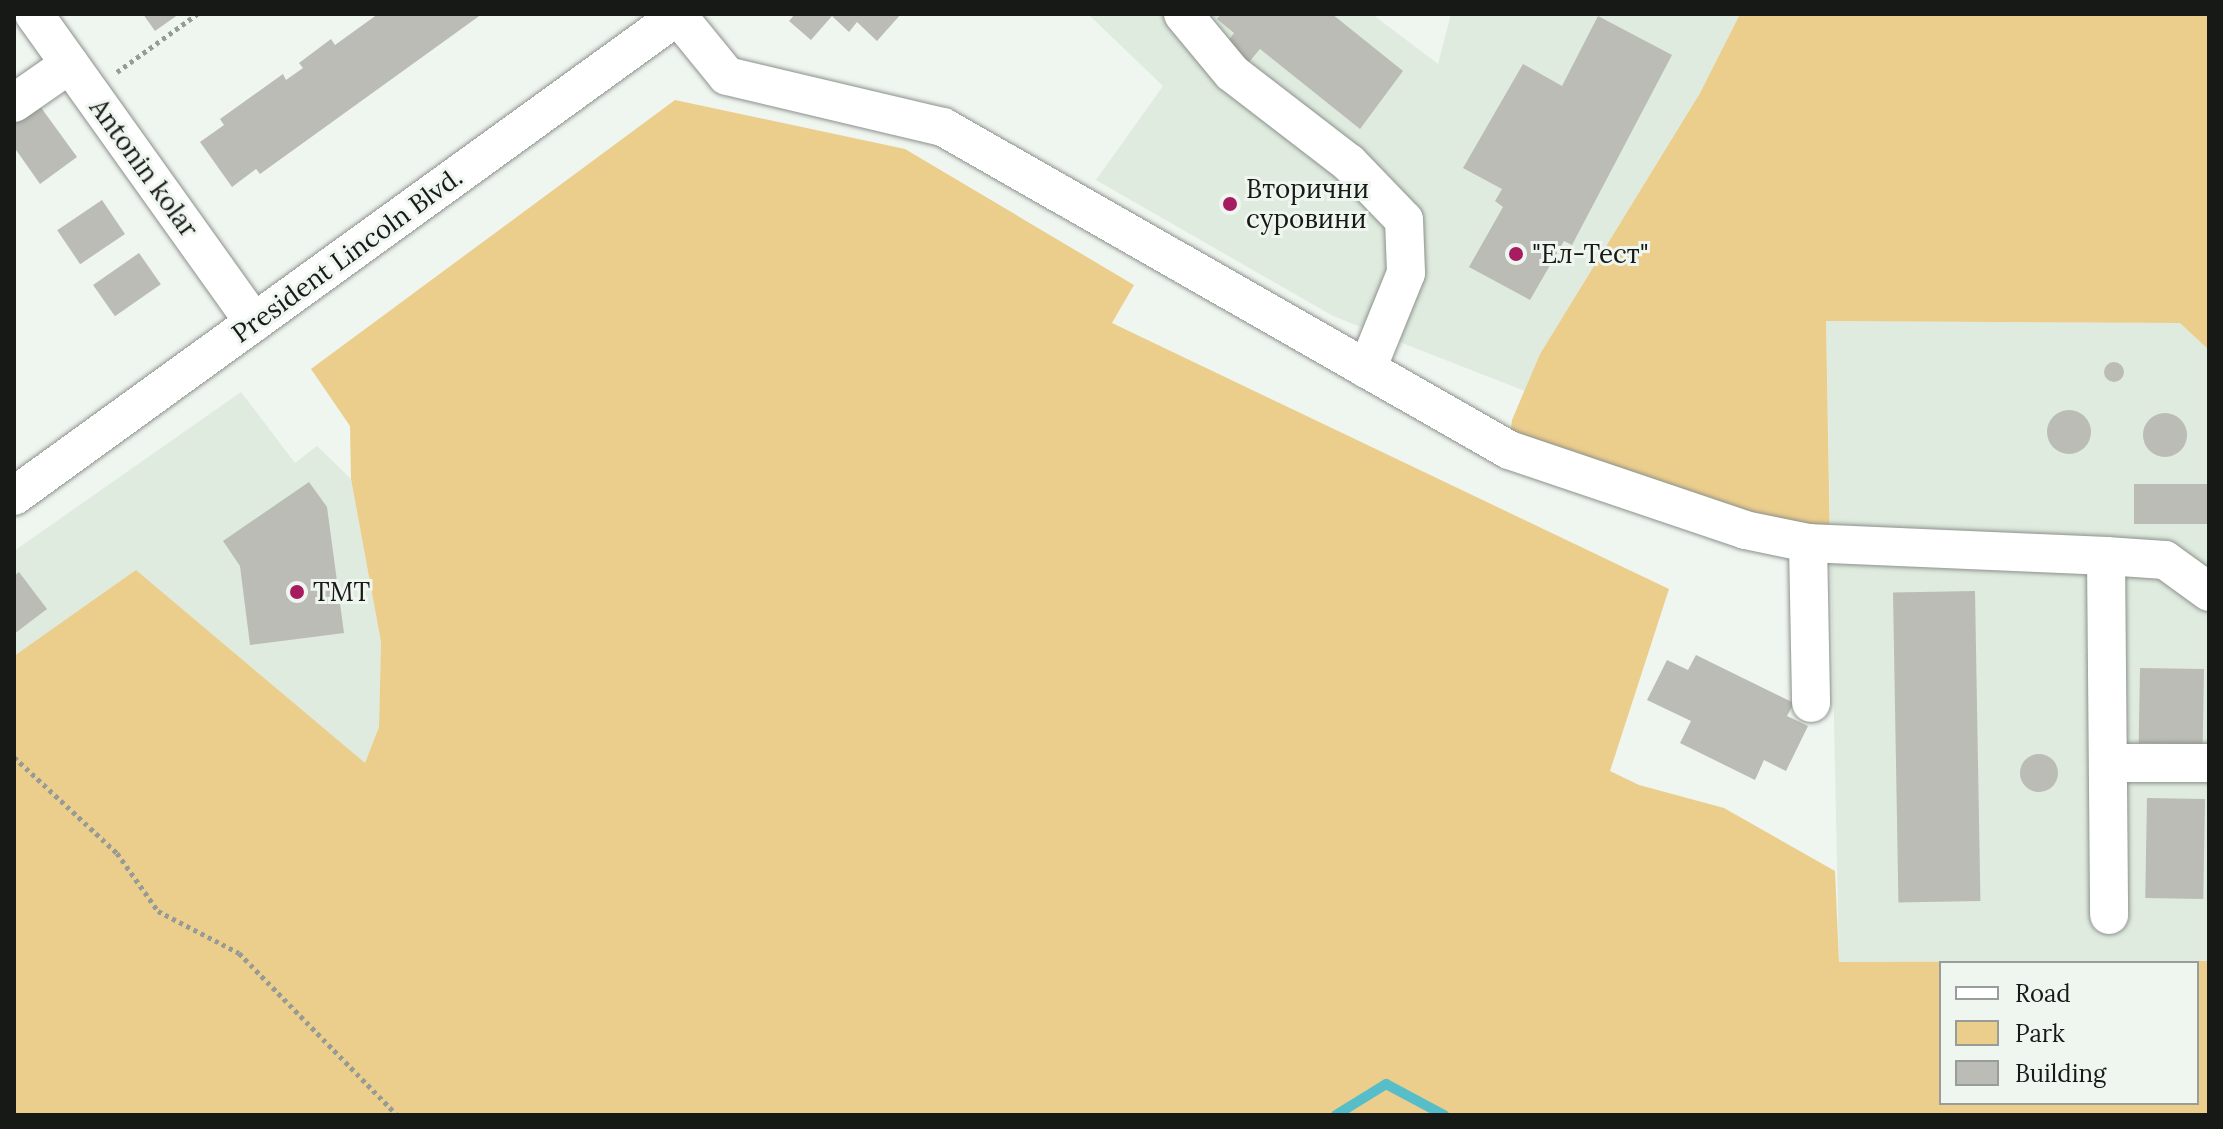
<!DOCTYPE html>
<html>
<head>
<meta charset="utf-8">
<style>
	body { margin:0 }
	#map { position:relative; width:2223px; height:1129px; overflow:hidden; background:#eff5ef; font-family:Lora,serif }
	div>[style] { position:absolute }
	.built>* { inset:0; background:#dfebdf }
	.green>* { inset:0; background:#ecce8c }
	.stream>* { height:10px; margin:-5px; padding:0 5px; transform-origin:5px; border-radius:5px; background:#57bec9 }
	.building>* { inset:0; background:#babcb5; transform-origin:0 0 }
	.round { border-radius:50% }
	.path>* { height:5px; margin-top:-2.5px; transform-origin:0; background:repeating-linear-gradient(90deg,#969b96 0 4px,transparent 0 8px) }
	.roads { filter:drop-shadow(0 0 2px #8c918c) drop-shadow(0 0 2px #8c918c) }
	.minor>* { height:38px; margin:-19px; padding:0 19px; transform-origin:19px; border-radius:19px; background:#fff }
	.dots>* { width:22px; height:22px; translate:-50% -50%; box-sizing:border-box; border:4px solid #eff5ef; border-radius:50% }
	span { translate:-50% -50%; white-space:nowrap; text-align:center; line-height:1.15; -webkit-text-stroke:6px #eff5ef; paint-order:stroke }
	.street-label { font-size:26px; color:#171917 }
	.poi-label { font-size:26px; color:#171917 }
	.left { translate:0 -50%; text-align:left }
	.frame { position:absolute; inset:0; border:16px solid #171917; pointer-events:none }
	.legend { position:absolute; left:1939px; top:961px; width:260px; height:144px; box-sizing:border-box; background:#eff5ef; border:2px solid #999d99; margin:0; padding:10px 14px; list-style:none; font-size:24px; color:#171917 }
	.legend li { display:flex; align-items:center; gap:16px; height:40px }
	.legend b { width:40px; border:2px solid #999d99 }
</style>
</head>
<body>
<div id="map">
	<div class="built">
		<i style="clip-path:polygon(1088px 14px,1372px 14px,1438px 64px,1451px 14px,1740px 14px,1700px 93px,1540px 354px,1525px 391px,1333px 316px,1096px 180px,1163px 86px)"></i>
		<i style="clip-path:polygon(1826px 321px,2181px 323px,2209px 350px,2209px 961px,1839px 963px)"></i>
		<i style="clip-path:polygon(241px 392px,295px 463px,317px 446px,351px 479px,381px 642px,379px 727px,365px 764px,137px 571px,14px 656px,14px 551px)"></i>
	</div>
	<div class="green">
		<i style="clip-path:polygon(1740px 14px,2209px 14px,2209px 350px,2180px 323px,1826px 321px,1830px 545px,1509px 450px,1512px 420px,1540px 354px,1700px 93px)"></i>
		<i style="clip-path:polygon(evenodd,675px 100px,905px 149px,1134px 285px,1112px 323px,1669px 589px,1610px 771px,1639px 785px,1724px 808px,1835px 871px,1839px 962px,2209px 961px,2209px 1115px,14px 1115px,14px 656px,136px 570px,365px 763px,379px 727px,381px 642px,351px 479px,350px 426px,311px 369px,675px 100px,1941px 963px,2197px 963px,2197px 1103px,1941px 1103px,1941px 963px)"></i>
	</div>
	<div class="stream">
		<i style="left:1336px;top:1115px;width:59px;rotate:-31.8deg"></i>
		<i style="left:1386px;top:1084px;width:66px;rotate:28.1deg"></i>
	</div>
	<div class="building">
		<i style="clip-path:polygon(143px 14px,179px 14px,155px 31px)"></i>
		<i style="clip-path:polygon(378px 14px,482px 14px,260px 174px,256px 169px,232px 187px,200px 142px,224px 125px,220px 119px,283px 74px,286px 80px,303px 68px,299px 63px,331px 39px,335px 45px)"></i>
		<i style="clip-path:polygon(795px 14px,901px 14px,877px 41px,857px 22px,849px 32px,832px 16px,811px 40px,789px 21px)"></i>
		<i style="clip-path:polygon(1221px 14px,1332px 14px,1403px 71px,1360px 129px,1260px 49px,1249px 62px,1226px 44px,1234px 33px,1217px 19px)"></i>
		<i style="clip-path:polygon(1598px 16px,1672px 55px,1572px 245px,1564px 241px,1530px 300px,1469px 267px,1503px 207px,1495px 201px,1502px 189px,1463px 168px,1523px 64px,1562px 86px)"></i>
		<i style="clip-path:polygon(37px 102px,77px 157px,40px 184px,14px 147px,14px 119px)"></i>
		<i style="left:102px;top:200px;width:41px;height:54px;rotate:56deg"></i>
		<i style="left:139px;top:253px;width:38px;height:56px;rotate:55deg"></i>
		<i class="round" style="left:2104px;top:362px;width:20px;height:20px"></i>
		<i class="round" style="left:2047px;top:410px;width:44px;height:44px"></i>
		<i class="round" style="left:2143px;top:413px;width:44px;height:44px"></i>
		<i style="clip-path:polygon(309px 482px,327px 507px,344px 633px,250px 645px,240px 566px,223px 541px)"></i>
		<i style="left:2134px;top:484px;width:73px;height:40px"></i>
		<i style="clip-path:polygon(19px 572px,47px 609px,14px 634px,14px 576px)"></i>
		<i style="left:1975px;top:591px;width:310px;height:82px;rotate:89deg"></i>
		<i style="clip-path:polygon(1696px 655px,1794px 703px,1787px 716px,1808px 726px,1786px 771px,1764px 760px,1755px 780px,1680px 743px,1691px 721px,1647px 700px,1667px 660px,1688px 670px)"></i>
		<i style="left:2140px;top:668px;width:64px;height:75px;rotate:1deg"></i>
		<i class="round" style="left:2020px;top:754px;width:38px;height:38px"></i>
		<i style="left:2147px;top:798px;width:58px;height:100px;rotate:1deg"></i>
	</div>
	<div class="path">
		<i style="left:117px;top:72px;width:99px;rotate:-35.9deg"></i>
		<i style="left:14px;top:757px;width:141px;rotate:43deg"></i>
		<i style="left:117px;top:853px;width:71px;rotate:54.7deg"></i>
		<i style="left:158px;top:911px;width:91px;rotate:27.4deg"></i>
		<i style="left:239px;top:953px;width:226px;rotate:45.7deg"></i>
	</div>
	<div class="roads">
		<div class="minor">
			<i style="left:34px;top:14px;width:379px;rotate:54.5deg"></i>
			<i style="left:1183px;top:14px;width:77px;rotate:50.3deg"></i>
			<i style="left:1232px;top:73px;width:148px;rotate:37.6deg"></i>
			<i style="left:1349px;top:163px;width:79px;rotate:46deg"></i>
			<i style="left:1404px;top:220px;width:53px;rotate:87.8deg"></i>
			<i style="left:1406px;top:273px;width:104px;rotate:112.1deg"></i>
			<i style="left:678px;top:16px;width:77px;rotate:50.8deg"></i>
			<i style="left:727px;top:76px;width:222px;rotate:13.3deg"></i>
			<i style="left:943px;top:127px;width:652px;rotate:29.71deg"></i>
			<i style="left:1509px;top:450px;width:249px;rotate:18.7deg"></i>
			<i style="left:1745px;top:530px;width:64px;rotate:11.7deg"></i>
			<i style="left:1808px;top:543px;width:298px;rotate:2.5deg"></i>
			<i style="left:2106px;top:556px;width:359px;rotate:89.5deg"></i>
			<i style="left:14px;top:103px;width:68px;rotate:-34.9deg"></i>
			<i style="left:14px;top:496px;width:822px;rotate:-35.89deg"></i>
			<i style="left:1808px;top:543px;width:160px;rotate:88.9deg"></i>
			<i style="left:2106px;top:556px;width:59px;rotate:3.9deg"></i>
			<i style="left:2165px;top:560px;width:54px;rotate:36deg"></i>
			<i style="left:2108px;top:763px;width:101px"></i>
		</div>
	</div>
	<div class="dots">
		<i style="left:1230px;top:204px;background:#a71c61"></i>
		<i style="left:1516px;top:254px;background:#a71c61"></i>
		<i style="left:297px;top:592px;background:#a71c61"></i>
	</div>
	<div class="street-label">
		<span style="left:144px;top:168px;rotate:54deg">Antonin kolar</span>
		<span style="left:347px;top:255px;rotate:-36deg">President Lincoln Blvd.</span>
	</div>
	<div class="poi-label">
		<span class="left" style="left:1246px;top:204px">Вторични<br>суровини</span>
		<span class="left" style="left:1532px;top:254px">"Ел-Тест"</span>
		<span class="left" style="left:313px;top:592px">TMT</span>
	</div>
	<div class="frame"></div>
	<ul class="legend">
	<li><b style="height:10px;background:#fff"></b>Road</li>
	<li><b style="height:22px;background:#ecce8c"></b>Park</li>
	<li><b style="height:22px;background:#babcb5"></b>Building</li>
	</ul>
</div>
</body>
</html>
